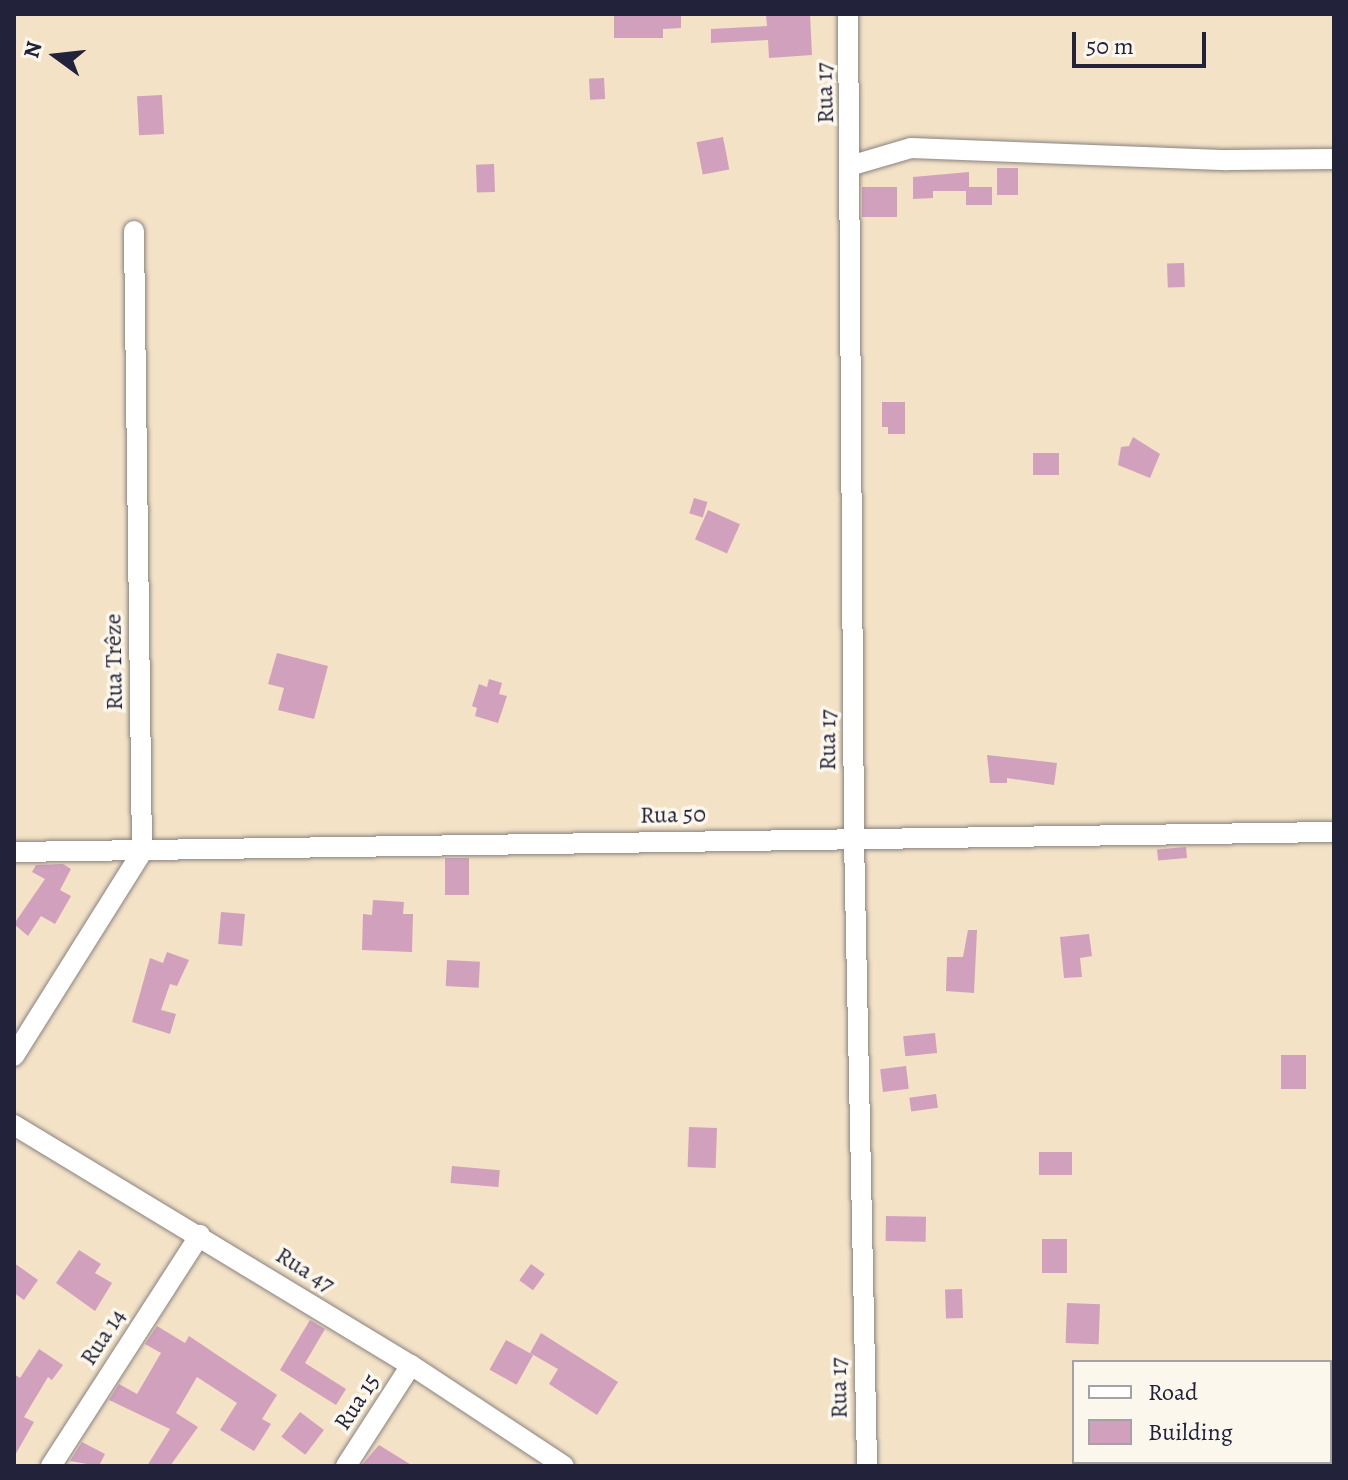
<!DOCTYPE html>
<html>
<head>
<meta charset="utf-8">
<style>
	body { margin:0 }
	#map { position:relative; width:1348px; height:1480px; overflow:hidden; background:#f3e2c6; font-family:Alegreya,serif }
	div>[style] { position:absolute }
	.building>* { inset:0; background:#d0a0bd; transform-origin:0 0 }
	.roads { filter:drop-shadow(0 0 2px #8a8280) drop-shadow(0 0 2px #8a8280) }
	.minor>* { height:20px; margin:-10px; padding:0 10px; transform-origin:10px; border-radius:10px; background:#fff }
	span { translate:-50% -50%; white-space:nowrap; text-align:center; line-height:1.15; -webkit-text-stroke:7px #fbf7ec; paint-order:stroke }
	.street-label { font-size:24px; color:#22223b }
	.frame { position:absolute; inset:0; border:16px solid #22223b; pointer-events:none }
	.legend { position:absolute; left:1072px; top:1360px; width:260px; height:104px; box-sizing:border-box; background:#fbf7ec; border:2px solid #a4a2a5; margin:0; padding:10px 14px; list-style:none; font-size:24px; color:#22223b }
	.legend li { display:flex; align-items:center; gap:16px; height:40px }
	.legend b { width:40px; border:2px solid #a4a2a5 }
	.north { position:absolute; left:16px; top:16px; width:80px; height:80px; -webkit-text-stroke:6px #fbf7ec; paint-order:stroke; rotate:285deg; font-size:22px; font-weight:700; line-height:32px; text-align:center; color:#22223b }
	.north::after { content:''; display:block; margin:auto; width:28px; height:36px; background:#22223b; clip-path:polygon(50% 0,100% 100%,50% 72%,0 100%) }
	.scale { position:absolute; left:1072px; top:32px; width:134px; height:36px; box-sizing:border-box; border:4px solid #22223b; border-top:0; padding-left:10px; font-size:24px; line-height:28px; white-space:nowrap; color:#22223b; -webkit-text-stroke:6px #fbf7ec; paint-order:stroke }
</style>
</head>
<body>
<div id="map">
	<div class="building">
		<i style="clip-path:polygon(614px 14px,681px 14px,681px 28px,663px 29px,663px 38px,614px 38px)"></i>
		<i style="clip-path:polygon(810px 14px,812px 55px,769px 58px,768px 40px,711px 43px,711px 29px,767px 26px,766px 15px)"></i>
		<i style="left:604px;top:78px;width:21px;height:15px;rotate:87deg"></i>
		<i style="left:162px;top:95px;width:39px;height:25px;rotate:87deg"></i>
		<i style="left:723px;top:137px;width:33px;height:27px;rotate:79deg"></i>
		<i style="left:494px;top:164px;width:28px;height:18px;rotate:88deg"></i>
		<i style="left:1018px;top:168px;width:27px;height:21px;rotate:90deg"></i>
		<i style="clip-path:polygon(969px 172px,969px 187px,992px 187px,992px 205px,966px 205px,966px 191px,933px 191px,933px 198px,913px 199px,913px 177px)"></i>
		<i style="left:862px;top:187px;width:35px;height:30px"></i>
		<i style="left:1184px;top:263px;width:24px;height:17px;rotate:88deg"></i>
		<i style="clip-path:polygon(882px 402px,905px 402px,905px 434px,888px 434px,888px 427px,882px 427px)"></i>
		<i style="clip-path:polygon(1133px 437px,1160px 454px,1150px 478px,1118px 465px,1121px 447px,1129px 446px)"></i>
		<i style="left:1059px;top:453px;width:22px;height:26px;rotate:90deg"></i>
		<i style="left:694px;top:498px;width:14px;height:16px;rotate:17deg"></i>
		<i style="left:708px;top:510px;width:35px;height:32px;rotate:24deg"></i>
		<i style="clip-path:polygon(277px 653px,328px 666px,314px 719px,278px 710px,284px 688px,268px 684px)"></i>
		<i style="clip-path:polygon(489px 679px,502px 683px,499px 694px,507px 696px,498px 723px,475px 716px,477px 708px,472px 706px,479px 684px,487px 687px)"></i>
		<i style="clip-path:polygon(987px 755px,1057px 763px,1054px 785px,1007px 778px,1007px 783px,990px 783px)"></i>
		<i style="left:1186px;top:847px;width:11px;height:29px;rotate:85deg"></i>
		<i style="left:445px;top:858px;width:24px;height:37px"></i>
		<i style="clip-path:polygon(63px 864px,71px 869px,60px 890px,71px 896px,55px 924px,41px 916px,28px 936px,14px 924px,45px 879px,32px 872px,36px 865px)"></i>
		<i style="clip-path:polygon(373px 900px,404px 902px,403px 914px,413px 914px,412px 952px,362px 950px,363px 914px,372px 915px)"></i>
		<i style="left:221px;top:912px;width:24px;height:32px;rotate:5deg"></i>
		<i style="clip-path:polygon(968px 930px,977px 930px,974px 993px,946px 991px,947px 957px,963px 957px)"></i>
		<i style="clip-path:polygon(1089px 934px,1092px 956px,1080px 958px,1082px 977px,1064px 978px,1060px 937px)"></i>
		<i style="clip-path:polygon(167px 952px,189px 960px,177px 986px,170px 984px,161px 1010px,176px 1014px,170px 1034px,132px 1022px,150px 958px,163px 963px)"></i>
		<i style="left:447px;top:960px;width:33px;height:26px;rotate:3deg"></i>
		<i style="left:935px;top:1033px;width:20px;height:32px;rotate:84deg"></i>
		<i style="left:1281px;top:1055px;width:25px;height:34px"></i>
		<i style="left:906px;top:1066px;width:23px;height:26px;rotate:83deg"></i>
		<i style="left:936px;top:1094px;width:14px;height:27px;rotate:82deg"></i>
		<i style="left:689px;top:1127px;width:28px;height:40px;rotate:2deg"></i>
		<i style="left:1072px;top:1152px;width:23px;height:33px;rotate:90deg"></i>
		<i style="left:452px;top:1166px;width:48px;height:17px;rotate:5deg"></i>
		<i style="left:886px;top:1216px;width:40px;height:25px;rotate:1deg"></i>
		<i style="left:1042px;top:1239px;width:25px;height:34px"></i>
		<i style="clip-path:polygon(79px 1250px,101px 1264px,95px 1273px,112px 1283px,95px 1311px,56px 1283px)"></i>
		<i style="clip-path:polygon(14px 1263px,38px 1280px,24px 1300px,14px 1293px)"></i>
		<i style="left:531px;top:1264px;width:17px;height:20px;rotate:36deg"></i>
		<i style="left:962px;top:1289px;width:29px;height:17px;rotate:88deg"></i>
		<i style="left:1067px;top:1303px;width:33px;height:40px;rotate:2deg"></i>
		<i style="clip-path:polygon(310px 1320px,325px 1329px,305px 1363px,346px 1389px,336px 1405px,280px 1370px)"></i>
		<i style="clip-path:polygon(157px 1326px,185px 1343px,189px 1336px,277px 1395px,262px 1419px,271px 1424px,254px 1451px,220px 1430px,237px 1403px,197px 1377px,176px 1413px,198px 1427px,170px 1466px,147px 1466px,170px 1429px,109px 1400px,119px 1384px,137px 1394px,161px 1353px,145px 1344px)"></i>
		<i style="clip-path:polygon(541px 1333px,618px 1382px,597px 1415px,549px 1384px,558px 1369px,530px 1353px)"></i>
		<i style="left:506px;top:1340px;width:31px;height:34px;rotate:29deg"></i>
		<i style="clip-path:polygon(39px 1349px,63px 1365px,52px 1380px,48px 1377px,24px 1417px,34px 1422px,14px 1457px,14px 1374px,20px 1378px)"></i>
		<i style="left:300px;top:1412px;width:30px;height:31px;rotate:37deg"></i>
		<i style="clip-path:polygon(82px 1442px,105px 1454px,99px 1466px,70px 1461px)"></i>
		<i style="clip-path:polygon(379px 1445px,413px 1466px,361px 1466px)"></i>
	</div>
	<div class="roads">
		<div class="minor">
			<i style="left:848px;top:14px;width:824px;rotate:89.58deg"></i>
			<i style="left:854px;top:838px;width:628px;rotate:88.81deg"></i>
			<i style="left:853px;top:165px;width:60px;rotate:-16.3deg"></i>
			<i style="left:911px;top:148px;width:317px;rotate:2.2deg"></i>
			<i style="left:1228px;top:160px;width:106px;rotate:-0.5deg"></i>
			<i style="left:14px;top:852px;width:1320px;rotate:-0.87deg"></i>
			<i style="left:14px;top:1056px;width:241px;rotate:-57.9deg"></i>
			<i style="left:142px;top:852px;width:621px;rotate:-90.74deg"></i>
			<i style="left:14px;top:1125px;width:464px;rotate:31.2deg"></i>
			<i style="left:411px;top:1365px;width:183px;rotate:33.4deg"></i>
			<i style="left:51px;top:1466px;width:275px;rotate:-57.2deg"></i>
			<i style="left:346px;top:1466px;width:120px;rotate:-57.2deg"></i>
		</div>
	</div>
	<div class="street-label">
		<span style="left:825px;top:93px;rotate:-92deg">Rua 17</span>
		<span style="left:114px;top:662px;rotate:-91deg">Rua Trêze</span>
		<span style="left:828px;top:740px;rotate:-90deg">Rua 17</span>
		<span style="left:673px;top:815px;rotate:-1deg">Rua 50</span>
		<span style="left:305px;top:1270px;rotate:32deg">Rua 47</span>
		<span style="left:103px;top:1337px;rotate:-57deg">Rua 14</span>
		<span style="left:839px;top:1388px;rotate:-91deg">Rua 17</span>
		<span style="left:357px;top:1402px;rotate:-57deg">Rua 15</span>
	</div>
	<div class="frame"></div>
	<ul class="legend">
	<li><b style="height:10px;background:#fff"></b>Road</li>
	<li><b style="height:22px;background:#d0a0bd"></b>Building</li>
	</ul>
	<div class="north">N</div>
	<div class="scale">50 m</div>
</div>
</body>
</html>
